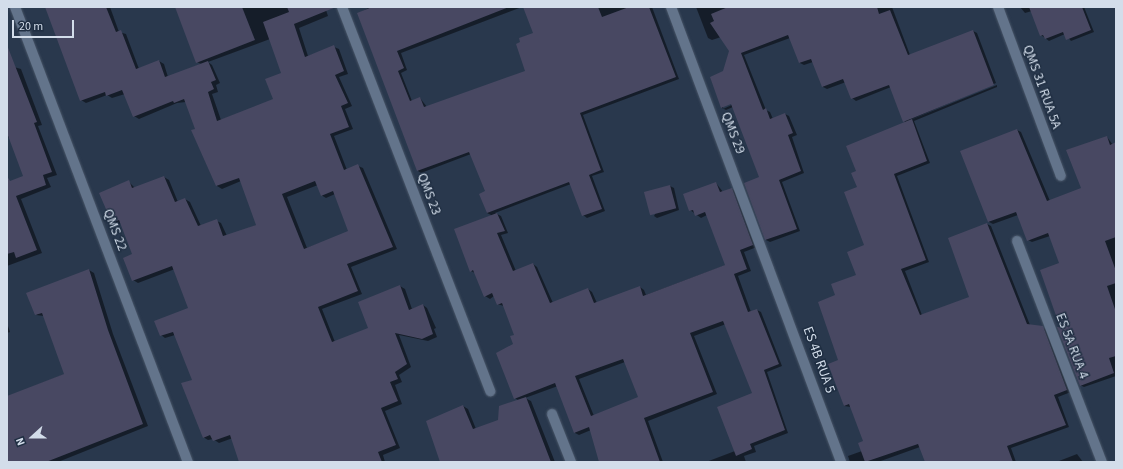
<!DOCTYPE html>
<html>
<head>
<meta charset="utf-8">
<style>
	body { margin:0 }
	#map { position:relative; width:1123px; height:469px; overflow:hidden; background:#29384d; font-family:"Source Sans 3",sans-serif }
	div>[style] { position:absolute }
	.shadow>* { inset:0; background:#0007 }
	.building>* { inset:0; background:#484862; transform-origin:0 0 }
	.roads { filter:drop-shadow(0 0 1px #475466) drop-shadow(0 0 1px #475466) }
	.street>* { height:10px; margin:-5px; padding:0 5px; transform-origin:5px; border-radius:5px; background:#63748b }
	span { translate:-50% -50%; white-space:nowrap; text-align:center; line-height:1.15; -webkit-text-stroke:3px #1f2e42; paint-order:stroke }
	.street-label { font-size:14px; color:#d3ddea }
	.frame { position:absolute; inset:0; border:8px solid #d3ddea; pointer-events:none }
	.north { position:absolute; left:12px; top:417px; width:40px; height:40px; -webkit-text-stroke:3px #1f2e42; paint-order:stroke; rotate:249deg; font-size:11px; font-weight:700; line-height:16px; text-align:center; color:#d3ddea }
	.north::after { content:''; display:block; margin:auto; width:14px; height:18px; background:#d3ddea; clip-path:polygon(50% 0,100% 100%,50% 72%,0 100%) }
	.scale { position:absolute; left:12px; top:20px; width:62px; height:18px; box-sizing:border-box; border:2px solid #d3ddea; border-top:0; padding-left:5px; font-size:12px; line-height:14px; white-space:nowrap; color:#d3ddea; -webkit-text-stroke:3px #1f2e42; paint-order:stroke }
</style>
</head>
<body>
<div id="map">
	<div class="shadow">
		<i style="clip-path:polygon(evenodd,46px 7px,110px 7px,119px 32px,126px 34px,139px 69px,159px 61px,164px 64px,168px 77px,201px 64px,197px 62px,176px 7px,325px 7px,328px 16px,299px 28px,308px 56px,334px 47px,339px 49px,348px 74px,339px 77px,352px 106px,345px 109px,353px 129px,334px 136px,347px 170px,358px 166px,363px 168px,397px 249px,351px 267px,362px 294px,322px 309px,335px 342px,369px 329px,400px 286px,405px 289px,412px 309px,423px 305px,427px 308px,436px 328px,434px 329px,437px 337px,428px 341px,399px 335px,411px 367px,399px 375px,402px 382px,395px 385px,402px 404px,385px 411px,400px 448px,383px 455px,385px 462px,249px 462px,233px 438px,219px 443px,213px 439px,208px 440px,203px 437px,193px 380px,175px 335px,165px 338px,161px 335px,189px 309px,175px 269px,138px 283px,133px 280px,133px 255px,121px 223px,118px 225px,113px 222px,128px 181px,135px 188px,164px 177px,169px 180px,178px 202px,185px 199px,190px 202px,201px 226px,217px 221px,221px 223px,227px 236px,257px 225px,241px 181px,222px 189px,217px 186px,192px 131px,196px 129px,186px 102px,177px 103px,139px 119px,134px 116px,125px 94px,112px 98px,107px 95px,86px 103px,81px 100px,46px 7px,270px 39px,283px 73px,274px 100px,221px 120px,212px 94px,218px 92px,216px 85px,220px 83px,212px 65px,208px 62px,270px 39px,46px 7px,318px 185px,321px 195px,326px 198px,335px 194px,350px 232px,307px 248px,287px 197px,318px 185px)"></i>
		<i style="clip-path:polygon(evenodd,370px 7px,522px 7px,401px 53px,407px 70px,401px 73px,412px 101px,420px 98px,427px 107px,527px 72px,534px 34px,524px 7px,652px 7px,679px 79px,583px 115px,604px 172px,592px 176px,605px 211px,587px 218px,583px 215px,571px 184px,495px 213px,501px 216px,508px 233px,501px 235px,516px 271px,533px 264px,537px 267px,553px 303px,588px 289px,592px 292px,597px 303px,640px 287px,644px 290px,646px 295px,726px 265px,707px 215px,701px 218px,690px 210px,716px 183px,723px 192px,732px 189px,736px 192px,757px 247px,744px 252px,751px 271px,738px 276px,751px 312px,757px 310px,761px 312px,782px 366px,767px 372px,788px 433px,754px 446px,756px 452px,744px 456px,746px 462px,706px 462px,735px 451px,753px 394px,726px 324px,694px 336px,717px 394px,648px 421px,663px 462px,601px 462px,591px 430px,579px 435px,575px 433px,558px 386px,525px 398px,531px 401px,555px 462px,442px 462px,463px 406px,468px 409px,476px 429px,498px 421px,519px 401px,515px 398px,515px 335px,504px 306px,497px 304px,494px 296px,490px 299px,485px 296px,475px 273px,471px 271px,493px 216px,487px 213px,487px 192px,471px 154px,421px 173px,418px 171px,358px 14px,370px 7px,625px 362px,640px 398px,594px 416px,579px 379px,625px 362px)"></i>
		<i style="clip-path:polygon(evenodd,696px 7px,892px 7px,910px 55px,973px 31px,977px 33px,996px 83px,905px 122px,891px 87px,856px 101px,852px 98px,846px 82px,827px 89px,823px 87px,813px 62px,804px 65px,800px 63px,790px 38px,744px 55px,766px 110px,770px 112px,773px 119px,785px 114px,789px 116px,797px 135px,792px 137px,804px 173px,782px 182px,800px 231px,770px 242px,766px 240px,760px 178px,733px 107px,726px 110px,722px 108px,711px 78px,724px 72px,730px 50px,721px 37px,712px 40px,708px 38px,696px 7px,735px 102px,736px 103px,723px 109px,723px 106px,735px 102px)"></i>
		<i style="clip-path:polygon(1020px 7px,1084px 7px,1094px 32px,1071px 41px,1065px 34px,1049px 41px,1041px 35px,1032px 11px,1025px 13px)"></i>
		<i style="clip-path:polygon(7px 52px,14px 67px,21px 69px,42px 125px,38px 126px,57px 175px,47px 178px,51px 187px,21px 199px,42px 253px,7px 266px,7px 183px,25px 176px,10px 137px,7px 138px)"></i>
		<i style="clip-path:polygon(997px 85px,997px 87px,914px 121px,930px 163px,897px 176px,929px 262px,905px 271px,922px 315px,971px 297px,987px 224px,991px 226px,1030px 325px,1046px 329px,1071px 392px,1058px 397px,1069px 427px,1011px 448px,1016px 462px,926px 462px,920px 447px,878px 462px,850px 462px,848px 456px,862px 451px,864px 441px,851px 407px,844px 406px,839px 361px,837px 296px,857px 276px,866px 246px,857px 172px,905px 122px)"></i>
		<i style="clip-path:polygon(1017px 130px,1021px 132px,1050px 201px,1082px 189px,1107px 137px,1113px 145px,1116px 144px,1116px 376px,1084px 387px,1080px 385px,1062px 328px,1060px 264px,1050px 236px,1032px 242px,1028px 240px,1018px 215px,993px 224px,989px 222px,961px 152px)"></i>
		<i style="clip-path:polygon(670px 186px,674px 188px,679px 210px,657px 218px,654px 216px)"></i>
		<i style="clip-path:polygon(89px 270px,94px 273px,113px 334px,148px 426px,58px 462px,7px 462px,7px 397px,65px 374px,44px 316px,36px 315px)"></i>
		<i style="clip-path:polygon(7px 323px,10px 332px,7px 333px)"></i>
		<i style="clip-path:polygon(1077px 454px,1083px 462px,1060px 462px,1059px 461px)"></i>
	</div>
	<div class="building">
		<i style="clip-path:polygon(evenodd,45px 7px,106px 7px,116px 32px,121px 30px,136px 69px,159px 60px,165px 77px,208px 61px,216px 80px,211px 82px,214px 89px,208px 92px,217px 121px,273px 99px,265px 79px,281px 73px,263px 22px,289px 12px,287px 7px,336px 7px,294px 24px,305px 57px,334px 45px,344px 71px,335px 75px,348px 103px,341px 106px,349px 127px,330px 134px,344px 170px,358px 164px,393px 247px,347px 264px,358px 291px,318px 307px,332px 342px,368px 328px,358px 302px,400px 285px,409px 310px,423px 304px,433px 334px,422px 339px,395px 333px,407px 364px,395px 372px,398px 379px,390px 382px,398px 401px,381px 408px,396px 445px,378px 452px,382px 462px,239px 462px,230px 435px,213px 441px,210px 435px,203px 438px,181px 383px,192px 380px,173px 332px,160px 336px,154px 321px,188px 308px,172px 266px,132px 281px,123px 258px,132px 254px,119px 220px,112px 223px,99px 193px,129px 180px,132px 188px,164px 176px,175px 202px,185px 198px,198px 226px,217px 219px,223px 236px,256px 225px,239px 178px,216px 186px,191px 130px,195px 129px,184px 99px,174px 103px,173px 101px,133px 117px,122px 90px,106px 96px,105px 92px,80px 101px,45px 7px,315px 181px,321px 196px,333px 191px,348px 231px,304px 249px,282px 194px,315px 181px)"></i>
		<i style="clip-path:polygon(175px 7px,242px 7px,255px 40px,196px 63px)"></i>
		<i style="clip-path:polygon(372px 7px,509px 7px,397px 51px,404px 68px,398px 71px,410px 101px,420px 97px,424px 107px,525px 71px,516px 44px,520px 42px,519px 38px,533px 33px,523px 7px,598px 7px,602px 17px,629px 7px,649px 7px,676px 77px,580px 113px,601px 170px,589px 175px,602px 209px,582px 216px,569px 182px,487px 213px,479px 194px,485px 191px,469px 152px,417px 171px,357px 13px)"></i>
		<i style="clip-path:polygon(728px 7px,877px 7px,879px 14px,890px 10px,908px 55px,973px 30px,994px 85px,903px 122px,889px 85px,851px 99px,843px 79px,822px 87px,811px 59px,799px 63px,788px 35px,741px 53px,763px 110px,766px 108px,770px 119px,785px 113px,793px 133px,788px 135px,801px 171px,779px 180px,797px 229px,765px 240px,744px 183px,759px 177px,731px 104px,721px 108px,710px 77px,723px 71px,729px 51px,710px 23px,714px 21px,711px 14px)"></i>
		<i style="clip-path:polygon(1029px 7px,1082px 7px,1091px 30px,1066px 40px,1063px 32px,1045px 39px,1043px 35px,1040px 36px)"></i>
		<i style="clip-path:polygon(7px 45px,37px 122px,34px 123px,52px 172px,43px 175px,46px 185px,16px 196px,37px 250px,16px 258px,14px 252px,7px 254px,7px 176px,10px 181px,23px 176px,7px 133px)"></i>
		<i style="clip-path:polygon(912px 119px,927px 161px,894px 174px,926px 260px,901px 269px,920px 315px,969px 297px,948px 238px,987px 223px,1027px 324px,1043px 326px,1067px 390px,1054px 395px,1066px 425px,1007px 446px,1013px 462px,925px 462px,918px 444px,865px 462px,858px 443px,863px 441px,849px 404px,844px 406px,828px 364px,838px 360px,818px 302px,835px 295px,831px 284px,856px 275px,847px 252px,864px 245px,844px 192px,857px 187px,851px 173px,856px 171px,846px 146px)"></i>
		<i style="clip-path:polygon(1017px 129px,1047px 201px,1081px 188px,1066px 150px,1107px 136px,1110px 145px,1116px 142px,1116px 237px,1105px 241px,1116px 271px,1116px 283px,1107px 286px,1116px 312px,1116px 356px,1109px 358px,1114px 373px,1080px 386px,1057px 327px,1060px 327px,1040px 270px,1059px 263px,1048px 233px,1027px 241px,1016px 212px,988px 222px,960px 151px)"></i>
		<i style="clip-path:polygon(evenodd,716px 182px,720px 192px,732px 188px,753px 245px,740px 250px,747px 269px,734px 274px,748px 312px,757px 309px,779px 364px,764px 370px,785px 430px,750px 444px,752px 449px,736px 456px,717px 407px,752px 393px,723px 321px,690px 333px,713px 392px,644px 418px,660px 462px,599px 462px,589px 427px,574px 433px,555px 383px,514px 399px,496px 353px,513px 344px,510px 336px,514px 335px,502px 303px,497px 305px,492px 293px,484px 297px,473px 270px,470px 272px,454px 229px,497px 213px,505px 231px,497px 233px,513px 271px,533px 263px,550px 303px,588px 288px,594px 303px,640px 286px,643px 296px,725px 265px,705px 212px,695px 216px,693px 210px,689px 211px,683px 194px,716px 182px,623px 359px,638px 397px,591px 416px,575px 376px,623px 359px)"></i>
		<i style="left:670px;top:185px;width:24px;height:27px;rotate:75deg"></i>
		<i style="clip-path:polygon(89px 269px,108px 330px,143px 424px,46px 462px,7px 462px,7px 396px,64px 374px,42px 313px,35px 315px,26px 293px)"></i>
		<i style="clip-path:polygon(526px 397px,551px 462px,440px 462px,426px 421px,463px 405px,473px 429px,498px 420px,499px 406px)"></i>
	</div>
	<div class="roads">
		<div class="street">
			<i style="left:15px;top:7px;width:487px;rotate:69.2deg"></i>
			<i style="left:342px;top:7px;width:412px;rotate:68.9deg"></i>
			<i style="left:671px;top:7px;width:486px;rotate:69.5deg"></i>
			<i style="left:998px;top:7px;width:180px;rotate:69.6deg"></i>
			<i style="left:1017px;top:241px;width:237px;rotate:69deg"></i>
			<i style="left:552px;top:414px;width:52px;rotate:68.4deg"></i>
		</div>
	</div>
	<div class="street-label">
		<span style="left:1042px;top:87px;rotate:70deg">QMS 31 RUA 5A</span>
		<span style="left:733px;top:133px;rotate:69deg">QMS 29</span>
		<span style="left:429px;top:194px;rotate:69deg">QMS 23</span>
		<span style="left:115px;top:230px;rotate:69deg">QMS 22</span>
		<span style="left:1072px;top:346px;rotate:69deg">ES 5A RUA 4</span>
		<span style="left:819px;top:360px;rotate:70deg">ES 4B RUA 5</span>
	</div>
	<div class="frame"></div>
	<div class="north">N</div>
	<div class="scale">20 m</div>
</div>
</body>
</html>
